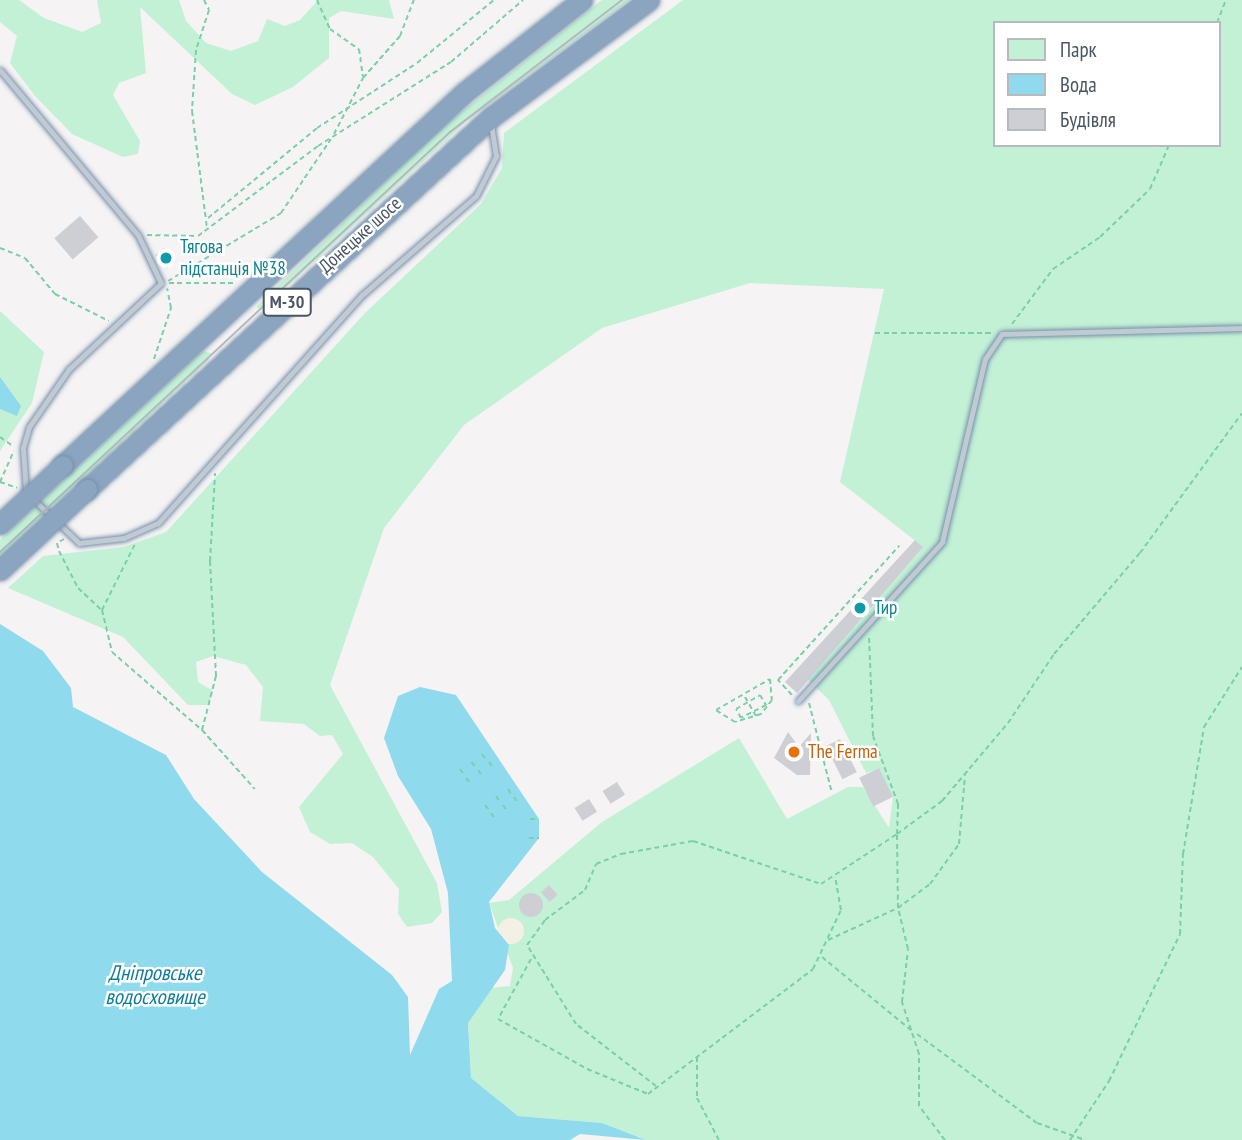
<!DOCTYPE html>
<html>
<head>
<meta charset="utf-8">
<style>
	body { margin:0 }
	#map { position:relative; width:1242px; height:1140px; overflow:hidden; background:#f5f3f3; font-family:"PT Sans Narrow",sans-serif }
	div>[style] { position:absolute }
	.green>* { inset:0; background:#c3f1d5 }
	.sand>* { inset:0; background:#f5f0e5 }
	.round { border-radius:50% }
	.water>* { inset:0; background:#90daee }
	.building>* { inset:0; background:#cdcfd5; transform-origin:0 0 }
	.path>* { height:2px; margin-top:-1px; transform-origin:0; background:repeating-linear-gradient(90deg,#7ad0a6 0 5px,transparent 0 8.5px) }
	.roads { filter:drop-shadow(0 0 2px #7690ad) drop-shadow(0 0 2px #7690ad) }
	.lane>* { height:5px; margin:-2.5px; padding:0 2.5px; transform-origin:2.5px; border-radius:2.5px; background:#c1cad2 }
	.highway>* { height:19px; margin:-9.5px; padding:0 9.5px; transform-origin:9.5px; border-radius:9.5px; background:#8ba5c1 }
	.tram>* { height:2px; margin:-1px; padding:0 1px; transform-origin:1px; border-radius:1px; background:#b5b8bd }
	.bridges { filter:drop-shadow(0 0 2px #7690ad) drop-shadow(0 0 2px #7690ad) }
	.highway-bridge>* { height:19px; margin:-9.5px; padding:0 9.5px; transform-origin:9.5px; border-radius:9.5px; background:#8ba5c1 }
	.dots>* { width:19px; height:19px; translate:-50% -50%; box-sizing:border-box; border:4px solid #fff; border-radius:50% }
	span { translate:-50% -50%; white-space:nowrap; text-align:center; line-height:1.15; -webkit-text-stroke:5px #fff; paint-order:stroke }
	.shield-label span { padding:2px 5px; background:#fff; border:2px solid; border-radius:5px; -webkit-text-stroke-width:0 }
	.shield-label { font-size:18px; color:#4a5661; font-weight:700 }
	.street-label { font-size:19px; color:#4a5661 }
	.culture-label { font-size:19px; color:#0d838f }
	.left { translate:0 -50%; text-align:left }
	.food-label { font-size:19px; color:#c56008 }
	.water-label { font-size:21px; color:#0c7c9b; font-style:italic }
	.legend { position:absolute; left:993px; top:21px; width:228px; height:126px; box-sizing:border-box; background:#fff; border:2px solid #b7bbc0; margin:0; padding:9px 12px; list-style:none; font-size:21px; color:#4a5661 }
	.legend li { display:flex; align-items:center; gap:14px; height:35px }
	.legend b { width:35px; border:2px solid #b7bbc0 }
</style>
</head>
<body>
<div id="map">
	<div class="green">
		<i style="clip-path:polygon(0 0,19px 0,44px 18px,82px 32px,101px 23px,97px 0,179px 0,186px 21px,206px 43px,231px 51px,258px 41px,267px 19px,285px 26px,300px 20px,318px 0,389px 0,394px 19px,341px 11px,329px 18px,329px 58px,293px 87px,255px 105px,232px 94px,140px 7px,146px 73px,119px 83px,113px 95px,140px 141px,138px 154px,123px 157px,72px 134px,35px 96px,10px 63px,17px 36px,0 22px)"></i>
		<i style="clip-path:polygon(602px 0,629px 0,466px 122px,262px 310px,256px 307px,441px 128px)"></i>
		<i style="clip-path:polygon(evenodd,683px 0,1242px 0,1242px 1140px,646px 1140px,602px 1123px,518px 1116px,471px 1078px,468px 1022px,490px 988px,510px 986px,513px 968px,489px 903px,509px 900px,602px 822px,739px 738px,787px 819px,848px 787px,863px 787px,889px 828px,893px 797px,879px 769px,866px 773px,829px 700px,805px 677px,922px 546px,840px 482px,884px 289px,750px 283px,602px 328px,464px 425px,384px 528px,330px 685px,437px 883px,442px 912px,432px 923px,407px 927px,398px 914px,399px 889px,373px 857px,352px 843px,330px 844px,310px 832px,299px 807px,343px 754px,332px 735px,320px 736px,304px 724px,260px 721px,263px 687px,246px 665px,213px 656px,196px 662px,198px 682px,213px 691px,209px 705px,188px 705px,123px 637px,8px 588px,43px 556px,124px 547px,166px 532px,365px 313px,481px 204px,502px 168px,504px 133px,683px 0,995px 23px,1219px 23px,1219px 145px,995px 145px,995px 23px)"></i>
		<i style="clip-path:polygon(0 311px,44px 352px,32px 403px,0 451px)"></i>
		<i style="clip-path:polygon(203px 351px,211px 353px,208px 361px,0 557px,0 540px)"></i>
	</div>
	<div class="sand">
		<i class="round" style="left:498px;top:918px;width:26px;height:26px"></i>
	</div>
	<div class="water">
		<i style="clip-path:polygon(0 377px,21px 406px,17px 416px,0 409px)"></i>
		<i style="clip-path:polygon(0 624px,43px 651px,71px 688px,73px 707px,166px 755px,194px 799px,262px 872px,392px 975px,408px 997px,410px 1055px,439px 989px,452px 981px,448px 893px,431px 829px,398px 776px,384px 738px,398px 696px,420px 687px,456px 695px,539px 819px,539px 838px,489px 902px,495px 928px,509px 945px,505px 970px,468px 1023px,471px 1078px,518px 1116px,602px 1123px,646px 1140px,580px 1134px,570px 1140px,0 1140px)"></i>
	</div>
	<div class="building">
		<i style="left:80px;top:216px;width:28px;height:34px;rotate:49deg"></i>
		<i style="left:164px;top:248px;width:17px;height:11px;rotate:50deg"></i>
		<i style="clip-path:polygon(915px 540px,923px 547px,797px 693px,785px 682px)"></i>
		<i style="clip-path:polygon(788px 732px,799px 747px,811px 733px,810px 775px,797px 775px,774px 758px)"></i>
		<i style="left:840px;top:739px;width:37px;height:16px;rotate:63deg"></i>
		<i style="left:879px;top:768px;width:32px;height:22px;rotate:64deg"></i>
		<i style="left:617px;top:782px;width:15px;height:17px;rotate:58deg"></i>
		<i style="left:589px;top:799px;width:15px;height:17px;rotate:58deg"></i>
		<i style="left:549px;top:885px;width:13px;height:11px;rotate:48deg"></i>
		<i class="round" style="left:519px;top:893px;width:24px;height:24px"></i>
	</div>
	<div class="path">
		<i style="left:204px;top:0;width:11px;rotate:63deg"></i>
		<i style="left:209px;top:10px;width:42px;rotate:108deg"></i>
		<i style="left:196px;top:50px;width:61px;rotate:93.8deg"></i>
		<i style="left:192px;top:111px;width:118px;rotate:82.7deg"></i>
		<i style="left:317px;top:0;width:32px;rotate:66deg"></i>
		<i style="left:330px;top:29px;width:35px;rotate:35deg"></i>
		<i style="left:359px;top:49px;width:28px;rotate:82deg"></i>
		<i style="left:1217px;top:23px;width:25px;rotate:-69deg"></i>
		<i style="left:334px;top:134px;width:63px;rotate:-62.6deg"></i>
		<i style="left:363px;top:78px;width:56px;rotate:-48.6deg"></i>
		<i style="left:400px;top:36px;width:39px;rotate:-69deg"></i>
		<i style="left:208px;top:218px;width:141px;rotate:-39.5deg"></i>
		<i style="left:317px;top:128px;width:119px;rotate:-33deg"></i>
		<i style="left:417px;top:63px;width:99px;rotate:-39.3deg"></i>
		<i style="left:147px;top:235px;width:51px;rotate:1.1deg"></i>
		<i style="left:198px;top:236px;width:150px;rotate:-36.9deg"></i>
		<i style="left:318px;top:146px;width:157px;rotate:-32.3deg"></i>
		<i style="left:451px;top:62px;width:95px;rotate:-40.7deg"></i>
		<i style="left:0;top:248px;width:27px;rotate:22deg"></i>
		<i style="left:25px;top:258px;width:47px;rotate:50.2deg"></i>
		<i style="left:55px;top:294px;width:60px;rotate:26.6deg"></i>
		<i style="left:168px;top:281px;width:132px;rotate:-31deg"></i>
		<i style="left:281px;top:213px;width:89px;rotate:-56deg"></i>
		<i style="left:169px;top:283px;width:68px"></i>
		<i style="left:1012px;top:324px;width:69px;rotate:-53.3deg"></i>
		<i style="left:1053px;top:269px;width:57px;rotate:-34.2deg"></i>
		<i style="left:1100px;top:237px;width:69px;rotate:-43.8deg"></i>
		<i style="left:1150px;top:189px;width:48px;rotate:-66.6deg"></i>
		<i style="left:875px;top:333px;width:118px"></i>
		<i style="left:154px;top:359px;width:54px;rotate:-71.6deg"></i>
		<i style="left:171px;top:308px;width:20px;rotate:-101deg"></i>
		<i style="left:0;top:437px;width:16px;rotate:35deg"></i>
		<i style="left:0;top:482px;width:34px;rotate:-66deg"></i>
		<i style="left:0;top:482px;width:18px;rotate:19deg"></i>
		<i style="left:64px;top:539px;width:8px;rotate:150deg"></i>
		<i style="left:57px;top:543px;width:8px;rotate:76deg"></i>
		<i style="left:59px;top:551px;width:42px;rotate:62.8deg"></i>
		<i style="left:78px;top:588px;width:33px;rotate:43deg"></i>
		<i style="left:102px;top:610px;width:43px;rotate:76.6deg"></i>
		<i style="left:112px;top:652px;width:119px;rotate:40.9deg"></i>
		<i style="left:202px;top:730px;width:79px;rotate:48.1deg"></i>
		<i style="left:102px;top:610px;width:74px;rotate:-63.4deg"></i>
		<i style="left:770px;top:679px;width:21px;rotate:85deg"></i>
		<i style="left:772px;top:700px;width:18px;rotate:128deg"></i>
		<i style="left:761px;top:714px;width:27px;rotate:163deg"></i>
		<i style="left:735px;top:722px;width:22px;rotate:-148deg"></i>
		<i style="left:716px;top:710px;width:62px;rotate:-29.9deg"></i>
		<i style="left:760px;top:695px;width:12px;rotate:59deg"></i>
		<i style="left:766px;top:705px;width:28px;rotate:153deg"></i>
		<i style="left:741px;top:718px;width:10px;rotate:-119deg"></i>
		<i style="left:736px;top:709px;width:28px;rotate:-30deg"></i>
		<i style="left:792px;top:695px;width:21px;rotate:-133deg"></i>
		<i style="left:778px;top:680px;width:181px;rotate:-47.9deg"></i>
		<i style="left:745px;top:697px;width:22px;rotate:60deg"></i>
		<i style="left:809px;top:703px;width:93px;rotate:75.7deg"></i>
		<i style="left:202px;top:730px;width:56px;rotate:-75.5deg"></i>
		<i style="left:216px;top:676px;width:115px;rotate:-93deg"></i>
		<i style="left:210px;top:561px;width:88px;rotate:-86.7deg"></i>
		<i style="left:482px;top:754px;width:7px;rotate:56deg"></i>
		<i style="left:471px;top:762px;width:7px;rotate:45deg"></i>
		<i style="left:489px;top:762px;width:7px;rotate:56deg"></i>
		<i style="left:460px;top:769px;width:7px;rotate:56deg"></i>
		<i style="left:478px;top:770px;width:7px;rotate:56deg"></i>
		<i style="left:466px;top:778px;width:6px;rotate:51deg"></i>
		<i style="left:508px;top:789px;width:6px;rotate:59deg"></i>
		<i style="left:496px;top:796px;width:7px;rotate:56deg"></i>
		<i style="left:514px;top:797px;width:7px;rotate:56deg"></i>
		<i style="left:485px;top:805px;width:6px;rotate:51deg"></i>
		<i style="left:503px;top:805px;width:7px;rotate:56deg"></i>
		<i style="left:491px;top:813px;width:7px;rotate:56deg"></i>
		<i style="left:530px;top:819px;width:9px"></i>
		<i style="left:529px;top:838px;width:10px"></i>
		<i style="left:828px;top:940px;width:77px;rotate:-24.6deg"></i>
		<i style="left:898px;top:908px;width:40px;rotate:-37deg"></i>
		<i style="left:930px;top:884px;width:49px;rotate:-54.1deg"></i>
		<i style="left:959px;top:844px;width:69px;rotate:-85deg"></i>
		<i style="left:822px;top:957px;width:117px;rotate:39.4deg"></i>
		<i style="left:531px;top:959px;width:68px;rotate:118.8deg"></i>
		<i style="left:498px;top:1019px;width:102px;rotate:29.3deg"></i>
		<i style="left:587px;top:1069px;width:66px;rotate:22.3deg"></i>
		<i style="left:648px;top:1094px;width:207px;rotate:-37.1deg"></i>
		<i style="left:813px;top:969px;width:65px;rotate:-64.6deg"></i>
		<i style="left:841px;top:910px;width:34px;rotate:-100deg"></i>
		<i style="left:917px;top:1034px;width:149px;rotate:36.6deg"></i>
		<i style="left:1037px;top:1123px;width:51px;rotate:19.5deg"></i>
		<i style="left:697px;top:1057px;width:41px;rotate:90deg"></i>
		<i style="left:697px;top:1098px;width:47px;rotate:62.4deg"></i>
		<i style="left:656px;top:1086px;width:101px;rotate:-142.2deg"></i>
		<i style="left:576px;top:1024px;width:93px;rotate:-121.8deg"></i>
		<i style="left:527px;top:945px;width:31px;rotate:-54deg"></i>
		<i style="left:545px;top:920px;width:50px;rotate:-36.9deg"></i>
		<i style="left:585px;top:890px;width:28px;rotate:-67deg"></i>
		<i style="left:596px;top:864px;width:27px;rotate:-22deg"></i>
		<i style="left:621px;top:854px;width:73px;rotate:-10.2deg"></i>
		<i style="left:693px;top:841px;width:135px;rotate:18.6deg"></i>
		<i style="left:821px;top:884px;width:91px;rotate:-33.3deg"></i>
		<i style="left:897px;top:834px;width:30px;rotate:-88deg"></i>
		<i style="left:898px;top:804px;width:72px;rotate:-110.2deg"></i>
		<i style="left:873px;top:736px;width:99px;rotate:-92.3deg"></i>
		<i style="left:945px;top:1140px;width:43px;rotate:-127.4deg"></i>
		<i style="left:919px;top:1106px;width:52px;rotate:-90deg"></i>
		<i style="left:919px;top:1054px;width:55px;rotate:-108.1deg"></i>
		<i style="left:902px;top:1002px;width:53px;rotate:-83.5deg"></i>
		<i style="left:908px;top:949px;width:42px;rotate:-103.7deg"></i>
		<i style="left:898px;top:908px;width:74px;rotate:-90.8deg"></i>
		<i style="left:897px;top:834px;width:56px;rotate:-36.3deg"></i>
		<i style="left:942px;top:801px;width:102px;rotate:-49.8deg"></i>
		<i style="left:1008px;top:723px;width:83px;rotate:-56.3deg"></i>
		<i style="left:1054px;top:654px;width:133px;rotate:-49.6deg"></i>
		<i style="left:1140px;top:553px;width:173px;rotate:-53.9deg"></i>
		<i style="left:1070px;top:1140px;width:71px;rotate:-56.5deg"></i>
		<i style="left:1109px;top:1081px;width:163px;rotate:-64.2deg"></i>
		<i style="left:1180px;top:934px;width:80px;rotate:-87.9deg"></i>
		<i style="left:1183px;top:854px;width:129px;rotate:-80.6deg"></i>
		<i style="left:1204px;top:727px;width:71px;rotate:-57.7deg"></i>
	</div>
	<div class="roads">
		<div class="lane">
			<i style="left:0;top:70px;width:215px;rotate:50.1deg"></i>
			<i style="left:138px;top:235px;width:53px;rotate:64.4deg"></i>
			<i style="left:161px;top:283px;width:126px;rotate:136.9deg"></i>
			<i style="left:69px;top:369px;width:70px;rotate:124.6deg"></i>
			<i style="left:29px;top:427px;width:22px;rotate:106deg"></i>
			<i style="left:23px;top:448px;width:45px;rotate:86.2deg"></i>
			<i style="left:33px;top:499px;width:64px;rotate:43.7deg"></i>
			<i style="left:79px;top:543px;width:45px;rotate:-6.3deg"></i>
			<i style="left:124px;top:538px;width:37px;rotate:-24deg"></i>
			<i style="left:158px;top:523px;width:306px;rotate:-48.2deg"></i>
			<i style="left:362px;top:295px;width:151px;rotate:-41deg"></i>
			<i style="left:476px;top:196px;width:45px;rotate:-63.4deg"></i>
			<i style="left:496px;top:156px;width:31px;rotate:-99deg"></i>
			<i style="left:798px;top:701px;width:215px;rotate:-47.8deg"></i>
			<i style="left:942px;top:542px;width:188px;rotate:-76.8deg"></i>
			<i style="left:985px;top:359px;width:30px;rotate:-56deg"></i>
			<i style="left:1002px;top:334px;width:240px;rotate:-1.4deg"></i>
		</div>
		<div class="highway">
			<i style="left:63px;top:465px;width:548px;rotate:-42.86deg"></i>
			<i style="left:465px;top:92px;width:149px;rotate:-38.2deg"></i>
			<i style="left:87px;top:489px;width:548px;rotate:-42.63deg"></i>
			<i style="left:490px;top:118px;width:198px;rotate:-36.6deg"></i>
		</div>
	</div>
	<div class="tram">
		<i style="left:0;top:552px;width:616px;rotate:-43.03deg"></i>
		<i style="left:450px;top:132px;width:217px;rotate:-37.5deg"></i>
	</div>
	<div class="bridges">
		<div class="highway-bridge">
			<i style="left:0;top:524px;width:86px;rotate:-43.1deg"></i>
			<i style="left:0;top:570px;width:119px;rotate:-43deg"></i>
		</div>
	</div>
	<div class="dots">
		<i style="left:166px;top:258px;background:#0f9aa8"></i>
		<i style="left:860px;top:608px;background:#0f9aa8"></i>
		<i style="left:794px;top:752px;background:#e8710a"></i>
	</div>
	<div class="shield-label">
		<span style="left:287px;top:302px">М-30</span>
	</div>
	<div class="street-label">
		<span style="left:360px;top:235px;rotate:-42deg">Донецьке шосе</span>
	</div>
	<div class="culture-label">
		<span class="left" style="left:180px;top:258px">Тягова<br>пiдстанцiя №38</span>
		<span class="left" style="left:874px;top:608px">Тир</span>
	</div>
	<div class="food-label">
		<span class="left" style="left:808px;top:752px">The Ferma</span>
	</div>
	<div class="water-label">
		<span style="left:155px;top:985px">Дніпровське<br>водосховище</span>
	</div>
	<ul class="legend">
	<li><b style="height:19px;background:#c3f1d5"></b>Парк</li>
	<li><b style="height:19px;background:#90daee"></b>Вода</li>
	<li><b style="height:19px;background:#cdcfd5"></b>Будівля</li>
	</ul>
</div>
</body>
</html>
